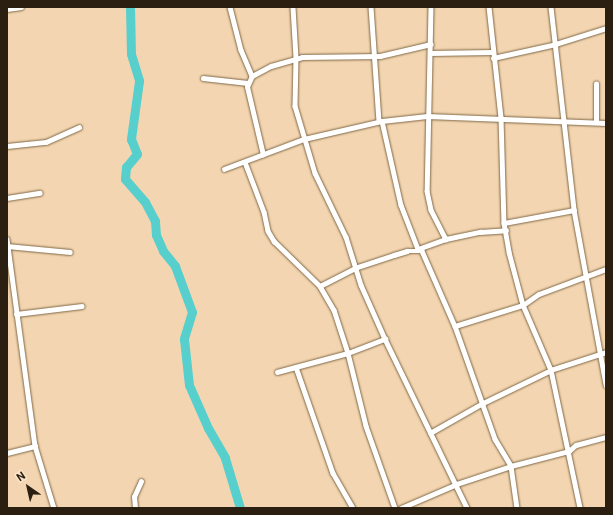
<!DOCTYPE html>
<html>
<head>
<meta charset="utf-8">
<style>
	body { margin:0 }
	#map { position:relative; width:613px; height:515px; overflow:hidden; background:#f3d6b1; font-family:Roboto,sans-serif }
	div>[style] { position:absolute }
	.river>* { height:9px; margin:-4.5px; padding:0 4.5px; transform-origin:4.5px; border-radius:4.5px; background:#56cfcd }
	.roads { filter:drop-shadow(0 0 1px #816847) drop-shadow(0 0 1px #816847) }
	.street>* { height:4.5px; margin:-2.25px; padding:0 2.25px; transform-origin:2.25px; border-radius:2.25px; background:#fff }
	span { translate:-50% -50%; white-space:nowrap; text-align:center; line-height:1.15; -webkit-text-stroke:3px #fbe4c7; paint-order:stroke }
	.frame { position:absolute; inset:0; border:8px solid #2a1f11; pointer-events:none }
	.north { position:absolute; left:8px; top:467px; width:40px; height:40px; -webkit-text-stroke:3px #fbe4c7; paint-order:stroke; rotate:326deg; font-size:11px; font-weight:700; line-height:16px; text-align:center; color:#2a1f11 }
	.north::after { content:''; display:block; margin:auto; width:14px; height:18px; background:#2a1f11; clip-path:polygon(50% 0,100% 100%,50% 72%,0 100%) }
</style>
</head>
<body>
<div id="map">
	<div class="river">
		<i style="left:130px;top:7px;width:47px;rotate:88.8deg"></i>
		<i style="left:131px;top:54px;width:28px;rotate:73deg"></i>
		<i style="left:139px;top:81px;width:59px;rotate:97.9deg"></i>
		<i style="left:131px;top:139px;width:16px;rotate:68deg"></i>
		<i style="left:137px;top:154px;width:17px;rotate:130deg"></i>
		<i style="left:126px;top:167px;width:12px;rotate:95deg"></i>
		<i style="left:125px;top:179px;width:30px;rotate:49deg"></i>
		<i style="left:145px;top:202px;width:21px;rotate:62deg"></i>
		<i style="left:155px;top:221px;width:14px;rotate:86deg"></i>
		<i style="left:156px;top:235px;width:17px;rotate:66deg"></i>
		<i style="left:163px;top:251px;width:19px;rotate:51deg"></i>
		<i style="left:175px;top:266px;width:49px;rotate:69.7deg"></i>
		<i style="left:192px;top:312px;width:28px;rotate:107deg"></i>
		<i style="left:184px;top:339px;width:46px;rotate:83.8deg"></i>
		<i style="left:189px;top:385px;width:47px;rotate:66.2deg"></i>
		<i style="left:208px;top:428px;width:34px;rotate:60deg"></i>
		<i style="left:225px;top:458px;width:52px;rotate:73.3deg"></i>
	</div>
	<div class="roads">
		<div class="street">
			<i style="left:230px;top:7px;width:44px;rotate:75.7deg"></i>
			<i style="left:241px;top:50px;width:28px;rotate:67deg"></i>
			<i style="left:293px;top:7px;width:51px;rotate:86.6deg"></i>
			<i style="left:296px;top:58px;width:48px;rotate:91.2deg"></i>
			<i style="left:295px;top:106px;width:70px;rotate:73.4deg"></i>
			<i style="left:315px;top:173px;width:71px;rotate:64.2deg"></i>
			<i style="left:346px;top:237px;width:50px;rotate:72.6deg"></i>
			<i style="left:361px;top:285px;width:59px;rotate:66deg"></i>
			<i style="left:385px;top:339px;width:188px;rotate:64.1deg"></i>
			<i style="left:371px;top:7px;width:114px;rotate:86deg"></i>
			<i style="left:431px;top:7px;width:184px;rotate:91.2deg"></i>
			<i style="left:427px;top:191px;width:19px;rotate:78deg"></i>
			<i style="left:431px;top:210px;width:33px;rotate:63deg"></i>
			<i style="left:489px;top:7px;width:111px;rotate:83.8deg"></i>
			<i style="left:501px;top:117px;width:106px;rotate:88.4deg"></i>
			<i style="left:504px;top:223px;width:29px;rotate:80deg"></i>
			<i style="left:509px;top:252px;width:55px;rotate:75.2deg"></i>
			<i style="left:523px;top:305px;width:71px;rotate:66.7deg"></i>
			<i style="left:551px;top:370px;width:141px;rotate:78.1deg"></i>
			<i style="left:551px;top:7px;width:204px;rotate:83.5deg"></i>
			<i style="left:574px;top:210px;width:178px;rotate:79.6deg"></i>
			<i style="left:7px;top:9px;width:14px;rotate:-8deg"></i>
			<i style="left:430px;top:53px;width:62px;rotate:-0.9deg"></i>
			<i style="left:493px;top:58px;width:65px;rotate:-12.5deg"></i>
			<i style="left:556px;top:44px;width:52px;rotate:-17.7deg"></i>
			<i style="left:203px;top:78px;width:45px;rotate:6.3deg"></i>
			<i style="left:382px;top:121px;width:86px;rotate:77.3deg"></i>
			<i style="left:401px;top:205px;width:47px;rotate:68.9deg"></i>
			<i style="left:418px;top:249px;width:4px;rotate:27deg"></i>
			<i style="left:422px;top:251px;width:82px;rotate:66.3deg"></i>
			<i style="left:455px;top:326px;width:120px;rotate:70.5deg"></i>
			<i style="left:495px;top:439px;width:31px;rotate:59deg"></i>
			<i style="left:511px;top:466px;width:42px;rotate:81.9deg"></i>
			<i style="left:596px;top:121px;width:37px;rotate:-90deg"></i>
			<i style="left:7px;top:146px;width:39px;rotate:-6deg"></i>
			<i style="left:46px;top:142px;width:36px;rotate:-24deg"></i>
			<i style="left:263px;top:155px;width:70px;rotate:-103.2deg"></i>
			<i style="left:247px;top:87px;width:12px;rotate:-66deg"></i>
			<i style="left:252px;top:76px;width:21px;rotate:-28deg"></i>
			<i style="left:271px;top:66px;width:32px;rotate:-16deg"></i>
			<i style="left:302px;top:57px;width:78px;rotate:-0.7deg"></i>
			<i style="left:380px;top:56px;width:52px;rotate:-13.2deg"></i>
			<i style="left:245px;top:162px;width:53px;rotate:69.2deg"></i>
			<i style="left:264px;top:212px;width:19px;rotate:78deg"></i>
			<i style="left:268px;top:231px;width:12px;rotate:59deg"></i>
			<i style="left:274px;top:241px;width:64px;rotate:44.4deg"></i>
			<i style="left:320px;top:286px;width:28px;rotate:60deg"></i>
			<i style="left:334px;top:310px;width:45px;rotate:72deg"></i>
			<i style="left:348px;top:353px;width:75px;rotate:76.1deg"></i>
			<i style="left:366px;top:426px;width:87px;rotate:70.5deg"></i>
			<i style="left:224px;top:169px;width:85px;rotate:-20.6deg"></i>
			<i style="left:304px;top:139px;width:80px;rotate:-13deg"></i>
			<i style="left:382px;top:121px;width:45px;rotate:-6.3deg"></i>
			<i style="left:427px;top:116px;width:179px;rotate:2.2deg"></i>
			<i style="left:7px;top:198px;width:33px;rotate:-9deg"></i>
			<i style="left:504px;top:223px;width:71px;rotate:-10.5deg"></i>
			<i style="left:7px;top:239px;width:209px;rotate:82.3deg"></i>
			<i style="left:35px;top:446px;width:65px;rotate:73deg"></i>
			<i style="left:7px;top:246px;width:63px;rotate:5.4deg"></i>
			<i style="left:418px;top:249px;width:30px;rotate:-20deg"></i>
			<i style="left:446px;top:239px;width:35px;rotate:-12deg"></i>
			<i style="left:480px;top:232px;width:26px;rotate:-4deg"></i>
			<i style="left:320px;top:286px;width:39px;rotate:-27deg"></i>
			<i style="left:355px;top:268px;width:41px;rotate:-18.4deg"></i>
			<i style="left:394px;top:255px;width:14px;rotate:-17deg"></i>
			<i style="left:407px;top:251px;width:15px"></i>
			<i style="left:16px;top:314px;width:66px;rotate:-6.9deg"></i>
			<i style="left:455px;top:326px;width:71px;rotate:-17.2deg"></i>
			<i style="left:523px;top:305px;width:19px;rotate:-35deg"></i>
			<i style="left:539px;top:294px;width:72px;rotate:-20.5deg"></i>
			<i style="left:296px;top:367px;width:112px;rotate:70.8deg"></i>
			<i style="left:333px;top:473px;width:40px;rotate:60.3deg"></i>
			<i style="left:277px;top:372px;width:73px;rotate:-15deg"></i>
			<i style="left:348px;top:353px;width:40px;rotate:-21deg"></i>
			<i style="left:430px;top:433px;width:59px;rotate:-29.6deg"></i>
			<i style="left:481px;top:404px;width:78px;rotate:-25.9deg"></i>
			<i style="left:551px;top:370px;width:58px;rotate:-18.1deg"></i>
			<i style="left:7px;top:453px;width:29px;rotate:-14deg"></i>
			<i style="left:135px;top:508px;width:11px;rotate:-95deg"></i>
			<i style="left:134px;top:497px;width:17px;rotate:-66deg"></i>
			<i style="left:401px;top:508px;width:61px;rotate:-23.2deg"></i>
			<i style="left:457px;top:484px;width:57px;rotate:-18.4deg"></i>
			<i style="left:511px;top:466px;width:60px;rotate:-14.5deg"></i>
			<i style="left:569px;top:451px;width:9px;rotate:-41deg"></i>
			<i style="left:576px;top:445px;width:31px;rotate:-15deg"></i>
		</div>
	</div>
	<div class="frame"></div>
	<div class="north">N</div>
</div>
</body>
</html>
